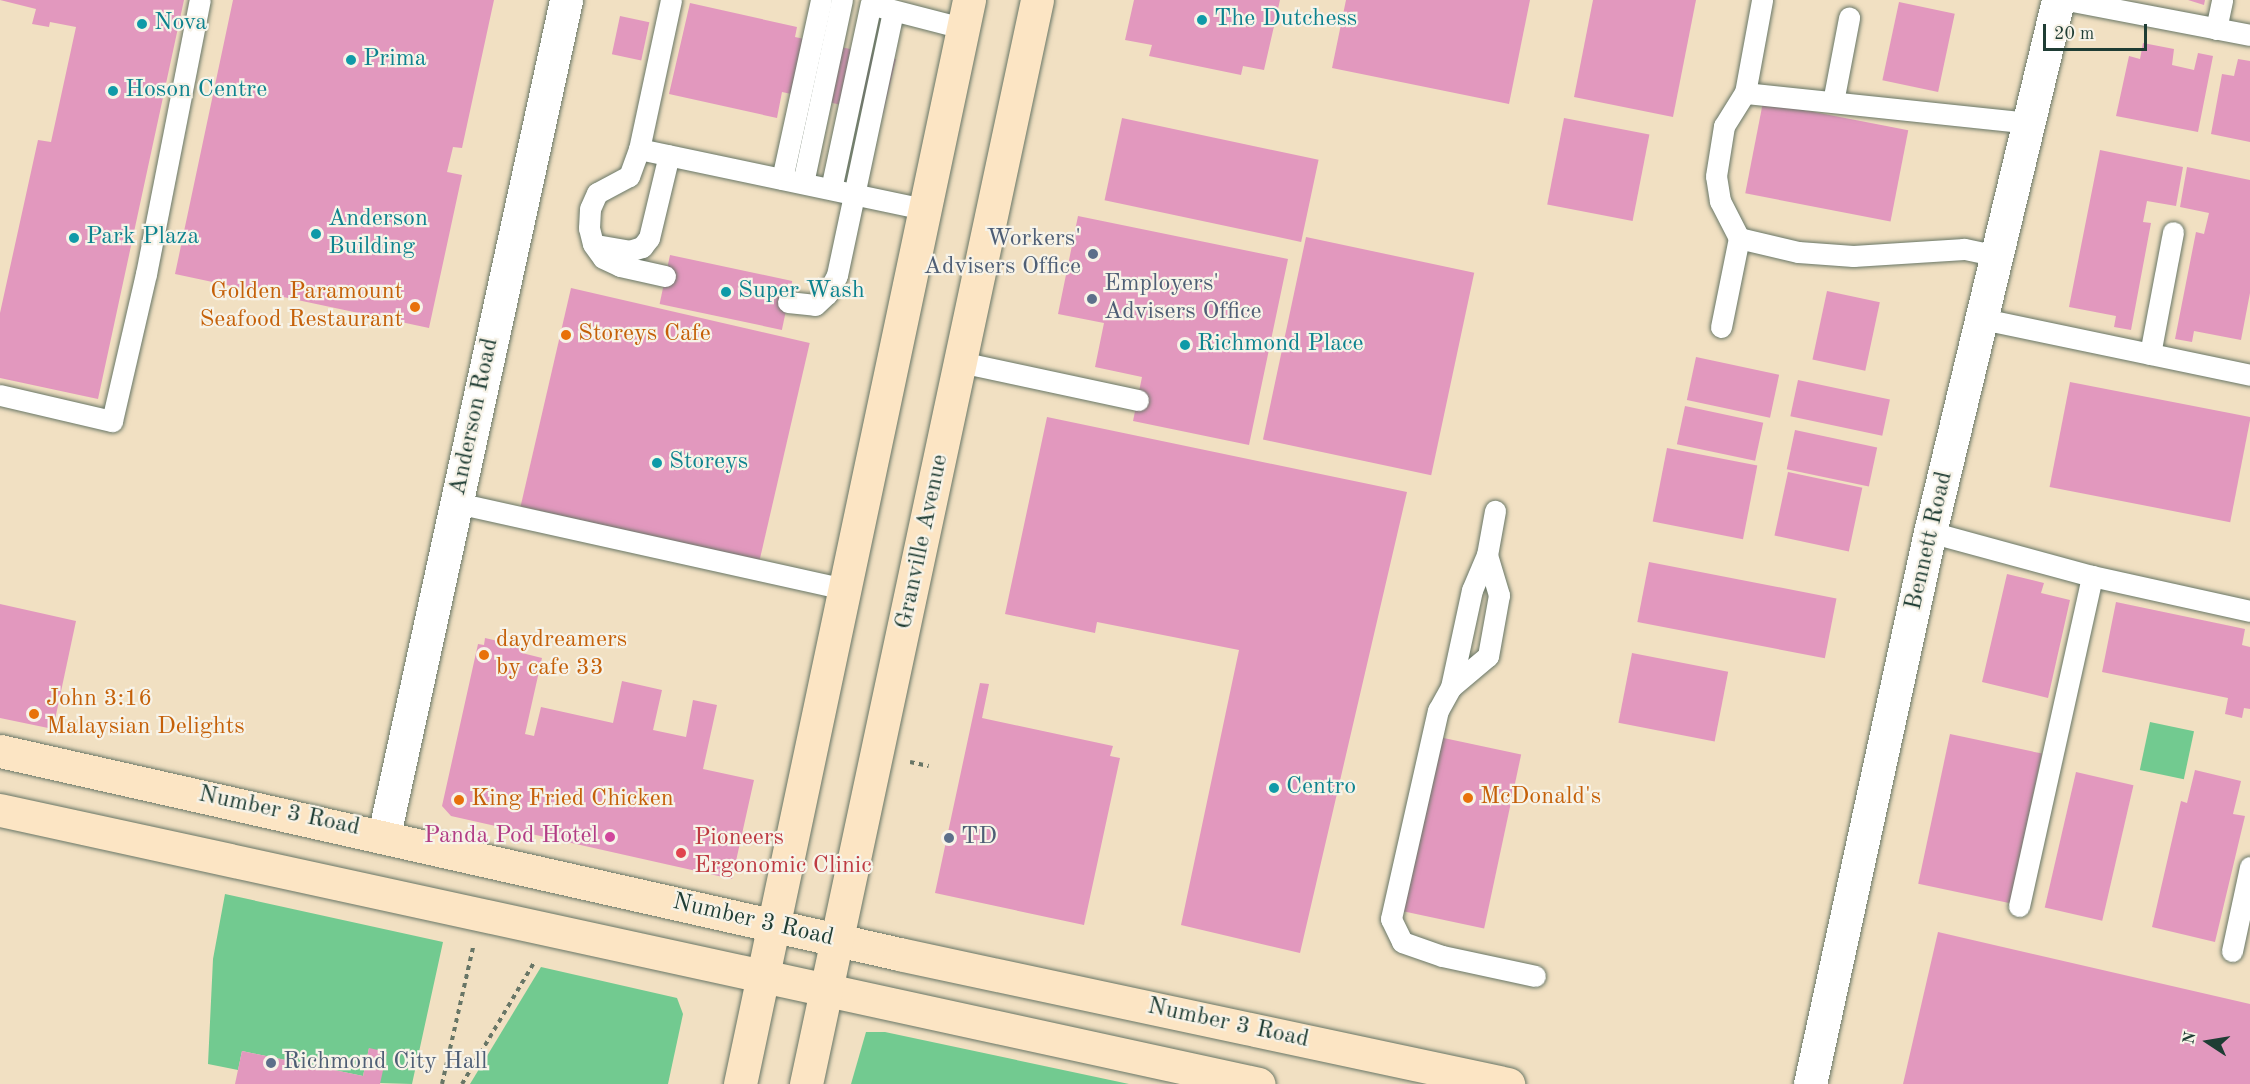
<!DOCTYPE html>
<html>
<head>
<meta charset="utf-8">
<style>
	body { margin:0 }
	#map { position:relative; width:2250px; height:1084px; overflow:hidden; background:#f1e0c2; font-family:"Old Standard TT",serif }
	div>[style] { position:absolute }
	.green>* { inset:0; background:#72ca90; transform-origin:0 0 }
	.building>* { inset:0; background:#e298be; transform-origin:0 0 }
	.path>* { height:4px; margin-top:-2px; transform-origin:0; background:repeating-linear-gradient(90deg,#687666 0 4.5px,transparent 0 9px) }
	.roads { filter:drop-shadow(0 0 2px #687666) drop-shadow(0 0 2px #687666) }
	.lane>* { height:21px; margin:-10.5px; padding:0 10.5px; transform-origin:10.5px; border-radius:10.5px; background:#fff }
	.street>* { height:33px; margin:-16.5px; padding:0 16.5px; transform-origin:16.5px; border-radius:16.5px; background:#fff }
	.secondary>* { height:33px; margin:-16.5px; padding:0 16.5px; transform-origin:16.5px; border-radius:16.5px; background:#fce5c4 }
	.dots>* { width:16px; height:16px; translate:-50% -50%; box-sizing:border-box; border:3px solid #f7f3e8; border-radius:50% }
	span { translate:-50% -50%; white-space:nowrap; text-align:center; line-height:1.15; -webkit-text-stroke:4.5px #f7f3e8; paint-order:stroke }
	.culture-label { font-size:24px; color:#0d838f }
	.left { translate:0 -50%; text-align:left }
	.service-label { font-size:24px; color:#4e5e75 }
	.right { translate:-100% -50%; text-align:right }
	.food-label { font-size:24px; color:#c56008 }
	.street-label { font-size:24px; color:#1f3d34 }
	.hotel-label { font-size:24px; color:#b23c85 }
	.health-label { font-size:24px; color:#be3a42 }
	.north { position:absolute; left:2178px; top:1012px; width:60px; height:60px; -webkit-text-stroke:4px #f7f3e8; paint-order:stroke; rotate:282deg; font-size:16px; font-weight:700; line-height:24px; text-align:center; color:#1f3d34 }
	.north::after { content:''; display:block; margin:auto; width:21px; height:27px; background:#1f3d34; clip-path:polygon(50% 0,100% 100%,50% 72%,0 100%) }
	.scale { position:absolute; left:2043px; top:24px; width:104px; height:27px; box-sizing:border-box; border:3px solid #1f3d34; border-top:0; padding-left:8px; font-size:18px; line-height:21px; white-space:nowrap; color:#1f3d34; -webkit-text-stroke:4px #f7f3e8; paint-order:stroke }
</style>
</head>
<body>
<div id="map">
	<div class="green">
		<i style="left:2150px;top:722px;width:45px;height:49px;rotate:12deg"></i>
		<i style="clip-path:polygon(225px 894px,443px 942px,412px 1084px,380px 1083px,369px 1048px,363px 1076px,242px 1051px,238px 1070px,208px 1064px,213px 959px)"></i>
		<i style="clip-path:polygon(541px 967px,677px 998px,683px 1014px,668px 1084px,470px 1084px)"></i>
		<i style="clip-path:polygon(866px 1032px,885px 1032px,1129px 1084px,851px 1084px)"></i>
	</div>
	<div class="building">
		<i style="clip-path:polygon(0 0,184px 0,98px 399px,0 378px,0 313px,38px 140px,51px 142px,76px 27px,50px 22px,49px 27px,32px 24px,36px 9px)"></i>
		<i style="clip-path:polygon(233px 0,494px 0,462px 148px,453px 147px,447px 172px,462px 175px,429px 328px,175px 274px)"></i>
		<i style="clip-path:polygon(1134px 0,1280px 0,1264px 70px,1243px 66px,1241px 75px,1149px 56px,1152px 45px,1125px 40px)"></i>
		<i style="clip-path:polygon(1346px 0,1530px 0,1509px 104px,1332px 68px)"></i>
		<i style="clip-path:polygon(1593px 0,1696px 0,1673px 117px,1574px 97px)"></i>
		<i style="clip-path:polygon(2188px 0,2205px 0,2204px 5px)"></i>
		<i style="left:1899px;top:2px;width:57px;height:80px;rotate:12deg"></i>
		<i style="clip-path:polygon(690px 3px,797px 27px,795px 37px,896px 59px,883px 114px,782px 92px,777px 118px,669px 94px)"></i>
		<i style="left:620px;top:16px;width:30px;height:39px;rotate:12deg"></i>
		<i style="clip-path:polygon(2143px 43px,2174px 49px,2172px 65px,2194px 70px,2198px 53px,2213px 56px,2198px 132px,2116px 116px,2129px 56px,2140px 59px)"></i>
		<i style="clip-path:polygon(2238px 59px,2250px 61px,2250px 142px,2211px 134px,2222px 74px,2234px 76px)"></i>
		<i style="left:1763px;top:102px;width:148px;height:93px;rotate:11deg"></i>
		<i style="left:1122px;top:118px;width:201px;height:84px;rotate:12deg"></i>
		<i style="left:1564px;top:118px;width:87px;height:88px;rotate:11deg"></i>
		<i style="clip-path:polygon(2100px 150px,2183px 167px,2176px 206px,2147px 201px,2143px 222px,2151px 223px,2131px 330px,2114px 327px,2116px 316px,2069px 307px)"></i>
		<i style="clip-path:polygon(2187px 167px,2250px 180px,2250px 293px,2241px 340px,2194px 331px,2192px 342px,2175px 339px,2196px 232px,2204px 234px,2209px 213px,2180px 207px)"></i>
		<i style="clip-path:polygon(1078px 216px,1288px 259px,1249px 445px,1133px 421px,1142px 377px,1095px 367px,1104px 323px,1058px 314px)"></i>
		<i style="left:1306px;top:237px;width:172px;height:207px;rotate:12deg"></i>
		<i style="left:670px;top:255px;width:125px;height:50px;rotate:12deg"></i>
		<i style="left:571px;top:288px;width:245px;height:224px;rotate:13deg"></i>
		<i style="left:1827px;top:291px;width:54px;height:70px;rotate:12deg"></i>
		<i style="left:1696px;top:357px;width:85px;height:44px;rotate:12deg"></i>
		<i style="left:1798px;top:380px;width:94px;height:37px;rotate:12deg"></i>
		<i style="left:2070px;top:382px;width:184px;height:107px;rotate:11deg"></i>
		<i style="left:1685px;top:406px;width:80px;height:39px;rotate:12deg"></i>
		<i style="clip-path:polygon(1047px 417px,1407px 492px,1300px 953px,1181px 925px,1239px 650px,1097px 622px,1095px 633px,1005px 614px)"></i>
		<i style="left:1795px;top:430px;width:84px;height:40px;rotate:12deg"></i>
		<i style="left:1667px;top:448px;width:92px;height:75px;rotate:11deg"></i>
		<i style="left:1788px;top:472px;width:76px;height:65px;rotate:12deg"></i>
		<i style="left:1649px;top:562px;width:191px;height:61px;rotate:11deg"></i>
		<i style="clip-path:polygon(2007px 574px,2044px 583px,2041px 593px,2070px 600px,2048px 698px,1982px 682px)"></i>
		<i style="clip-path:polygon(2116px 602px,2245px 629px,2242px 645px,2250px 647px,2250px 709px,2244px 708px,2242px 718px,2225px 714px,2228px 698px,2102px 672px)"></i>
		<i style="clip-path:polygon(0 604px,76px 621px,53px 729px,0 718px)"></i>
		<i style="clip-path:polygon(485px 638px,524px 647px,522px 653px,542px 658px,525px 734px,534px 736px,541px 707px,613px 723px,622px 681px,662px 690px,653px 730px,686px 737px,693px 700px,717px 705px,703px 769px,754px 780px,732px 879px,451px 816px,442px 806px,478px 644px,484px 645px)"></i>
		<i style="left:1632px;top:653px;width:98px;height:71px;rotate:11deg"></i>
		<i style="clip-path:polygon(980px 683px,989px 684px,982px 718px,1113px 746px,1110px 756px,1120px 758px,1084px 925px,935px 893px)"></i>
		<i style="left:1950px;top:734px;width:94px;height:153px;rotate:12deg"></i>
		<i style="left:1439px;top:737px;width:84px;height:178px;rotate:12deg"></i>
		<i style="clip-path:polygon(2195px 770px,2241px 781px,2233px 814px,2245px 816px,2215px 942px,2152px 927px,2181px 801px,2187px 803px)"></i>
		<i style="left:2076px;top:772px;width:59px;height:139px;rotate:13deg"></i>
		<i style="clip-path:polygon(1938px 932px,2250px 1004px,2250px 1084px,1903px 1084px)"></i>
		<i style="clip-path:polygon(369px 1048px,387px 1052px,380px 1084px,235px 1084px,242px 1051px,363px 1076px)"></i>
	</div>
	<div class="path">
		<i style="left:910px;top:762px;width:19px;rotate:12deg"></i>
		<i style="left:442px;top:1084px;width:140px;rotate:-77.2deg"></i>
		<i style="left:462px;top:1084px;width:143px;rotate:-59.3deg"></i>
	</div>
	<div class="roads">
		<div class="lane">
			<i style="left:671px;top:0;width:152px;rotate:102.1deg"></i>
			<i style="left:639px;top:149px;width:290px;rotate:11.9deg"></i>
			<i style="left:2067px;top:0;width:186px;rotate:10.8deg"></i>
			<i style="left:881px;top:7px;width:84px;rotate:14.5deg"></i>
			<i style="left:2216px;top:29px;width:30px;rotate:-78deg"></i>
			<i style="left:1745px;top:93px;width:95px;rotate:-79.6deg"></i>
			<i style="left:1833px;top:102px;width:86px;rotate:-79.2deg"></i>
			<i style="left:639px;top:149px;width:29px;rotate:110deg"></i>
			<i style="left:629px;top:176px;width:36px;rotate:152deg"></i>
			<i style="left:597px;top:193px;width:17px;rotate:114deg"></i>
			<i style="left:590px;top:209px;width:19px;rotate:93deg"></i>
			<i style="left:589px;top:228px;width:16px;rotate:76deg"></i>
			<i style="left:593px;top:244px;width:17px;rotate:54deg"></i>
			<i style="left:603px;top:258px;width:19px;rotate:25deg"></i>
			<i style="left:620px;top:266px;width:46px;rotate:12.5deg"></i>
			<i style="left:782px;top:179px;width:183px;rotate:-77.7deg"></i>
			<i style="left:803px;top:183px;width:187px;rotate:-78deg"></i>
			<i style="left:831px;top:189px;width:190px;rotate:-77.9deg"></i>
			<i style="left:596px;top:245px;width:34px;rotate:10deg"></i>
			<i style="left:629px;top:251px;width:14px;rotate:-17deg"></i>
			<i style="left:642px;top:247px;width:11px;rotate:-52deg"></i>
			<i style="left:649px;top:238px;width:85px;rotate:-76.5deg"></i>
			<i style="left:1998px;top:256px;width:35px;rotate:-168deg"></i>
			<i style="left:1964px;top:249px;width:111px;rotate:176.4deg"></i>
			<i style="left:1853px;top:256px;width:55px;rotate:-175.8deg"></i>
			<i style="left:1798px;top:252px;width:61px;rotate:-166.7deg"></i>
			<i style="left:1739px;top:238px;width:42px;rotate:-117.2deg"></i>
			<i style="left:1720px;top:201px;width:25px;rotate:-99deg"></i>
			<i style="left:1716px;top:176px;width:51px;rotate:-80.9deg"></i>
			<i style="left:1724px;top:126px;width:39px;rotate:-58deg"></i>
			<i style="left:1745px;top:93px;width:287px;rotate:6deg"></i>
			<i style="left:788px;top:302px;width:27px;rotate:6deg"></i>
			<i style="left:815px;top:305px;width:16px;rotate:-43deg"></i>
			<i style="left:827px;top:294px;width:21px;rotate:-62deg"></i>
			<i style="left:837px;top:275px;width:269px;rotate:-78deg"></i>
			<i style="left:1983px;top:319px;width:273px;rotate:11.8deg"></i>
			<i style="left:1721px;top:327px;width:91px;rotate:-78.6deg"></i>
			<i style="left:2150px;top:354px;width:124px;rotate:-79.3deg"></i>
			<i style="left:960px;top:362px;width:182px;rotate:12.1deg"></i>
			<i style="left:0;top:395px;width:115px;rotate:13.1deg"></i>
			<i style="left:112px;top:421px;width:151px;rotate:-77deg"></i>
			<i style="left:146px;top:274px;width:279px;rotate:-78.9deg"></i>
			<i style="left:457px;top:503px;width:397px;rotate:12.5deg"></i>
			<i style="left:1930px;top:532px;width:168px;rotate:15.2deg"></i>
			<i style="left:2092px;top:576px;width:162px;rotate:12.5deg"></i>
			<i style="left:1487px;top:555px;width:42px;rotate:73.3deg"></i>
			<i style="left:1499px;top:595px;width:62px;rotate:100.2deg"></i>
			<i style="left:1488px;top:656px;width:48px;rotate:140deg"></i>
			<i style="left:1451px;top:687px;width:26px;rotate:119deg"></i>
			<i style="left:1438px;top:710px;width:214px;rotate:102.7deg"></i>
			<i style="left:1391px;top:919px;width:25px;rotate:64deg"></i>
			<i style="left:1402px;top:942px;width:42px;rotate:19.3deg"></i>
			<i style="left:1442px;top:956px;width:95px;rotate:12.1deg"></i>
			<i style="left:1451px;top:687px;width:99px;rotate:-77.8deg"></i>
			<i style="left:1472px;top:590px;width:38px;rotate:-67deg"></i>
			<i style="left:1487px;top:555px;width:45px;rotate:-79.7deg"></i>
			<i style="left:2019px;top:906px;width:338px;rotate:-77.5deg"></i>
			<i style="left:2232px;top:951px;width:86px;rotate:-77.9deg"></i>
		</div>
		<div class="street">
			<i style="left:384px;top:835px;width:855px;rotate:-77.7deg"></i>
			<i style="left:1810px;top:1084px;width:565px;rotate:-77.74deg"></i>
			<i style="left:1930px;top:532px;width:547px;rotate:-76.47deg"></i>
		</div>
		<div class="secondary">
			<i style="left:0;top:751px;width:922px;rotate:12.72deg"></i>
			<i style="left:899px;top:954px;width:623px;rotate:12.05deg"></i>
			<i style="left:0;top:810px;width:1288px;rotate:12.28deg"></i>
			<i style="left:740px;top:1084px;width:1108px;rotate:-78.07deg"></i>
			<i style="left:806px;top:1084px;width:1108px;rotate:-77.97deg"></i>
		</div>
	</div>
	<div class="dots">
		<i style="left:1202px;top:20px;background:#0f9aa8"></i>
		<i style="left:142px;top:24px;background:#0f9aa8"></i>
		<i style="left:351px;top:60px;background:#0f9aa8"></i>
		<i style="left:113px;top:91px;background:#0f9aa8"></i>
		<i style="left:316px;top:234px;background:#0f9aa8"></i>
		<i style="left:74px;top:238px;background:#0f9aa8"></i>
		<i style="left:1093px;top:254px;background:#5c6f8a"></i>
		<i style="left:726px;top:292px;background:#0f9aa8"></i>
		<i style="left:1092px;top:299px;background:#5c6f8a"></i>
		<i style="left:415px;top:307px;background:#e8710a"></i>
		<i style="left:566px;top:335px;background:#e8710a"></i>
		<i style="left:1185px;top:345px;background:#0f9aa8"></i>
		<i style="left:657px;top:463px;background:#0f9aa8"></i>
		<i style="left:484px;top:655px;background:#e8710a"></i>
		<i style="left:34px;top:714px;background:#e8710a"></i>
		<i style="left:1274px;top:788px;background:#0f9aa8"></i>
		<i style="left:1468px;top:798px;background:#e8710a"></i>
		<i style="left:459px;top:800px;background:#e8710a"></i>
		<i style="left:610px;top:837px;background:#d1479c"></i>
		<i style="left:949px;top:838px;background:#5c6f8a"></i>
		<i style="left:681px;top:853px;background:#e0444e"></i>
		<i style="left:271px;top:1063px;background:#5c6f8a"></i>
	</div>
	<div class="culture-label">
		<span class="left" style="left:1214px;top:20px">The Dutchess</span>
		<span class="left" style="left:154px;top:24px">Nova</span>
		<span class="left" style="left:363px;top:60px">Prima</span>
		<span class="left" style="left:125px;top:91px">Hoson Centre</span>
		<span class="left" style="left:328px;top:234px">Anderson<br>Building</span>
		<span class="left" style="left:86px;top:238px">Park Plaza</span>
		<span class="left" style="left:738px;top:292px">Super Wash</span>
		<span class="left" style="left:1197px;top:345px">Richmond Place</span>
		<span class="left" style="left:669px;top:463px">Storeys</span>
		<span class="left" style="left:1286px;top:788px">Centro</span>
	</div>
	<div class="service-label">
		<span class="right" style="left:1081px;top:254px">Workers'<br>Advisers Office</span>
		<span class="left" style="left:1104px;top:299px">Employers'<br>Advisers Office</span>
		<span class="left" style="left:961px;top:838px">TD</span>
		<span class="left" style="left:283px;top:1063px">Richmond City Hall</span>
	</div>
	<div class="food-label">
		<span class="right" style="left:403px;top:307px">Golden Paramount<br>Seafood Restaurant</span>
		<span class="left" style="left:578px;top:335px">Storeys Cafe</span>
		<span class="left" style="left:496px;top:655px">daydreamers<br>by cafe 33</span>
		<span class="left" style="left:46px;top:714px">John 3:16<br>Malaysian Delights</span>
		<span class="left" style="left:1480px;top:798px">McDonald's</span>
		<span class="left" style="left:471px;top:800px">King Fried Chicken</span>
	</div>
	<div class="street-label">
		<span style="left:475px;top:417px;rotate:-78deg">Anderson Road</span>
		<span style="left:1930px;top:541px;rotate:-77deg">Bennett Road</span>
		<span style="left:923px;top:542px;rotate:-78deg">Granville Avenue</span>
		<span style="left:279px;top:812px;rotate:12deg">Number 3 Road</span>
		<span style="left:753px;top:921px;rotate:13deg">Number 3 Road</span>
		<span style="left:1228px;top:1024px;rotate:12deg">Number 3 Road</span>
	</div>
	<div class="hotel-label">
		<span class="right" style="left:598px;top:837px">Panda Pod Hotel</span>
	</div>
	<div class="health-label">
		<span class="left" style="left:694px;top:853px">Pioneers<br>Ergonomic Clinic</span>
	</div>
	<div class="north">N</div>
	<div class="scale">20 m</div>
</div>
</body>
</html>
